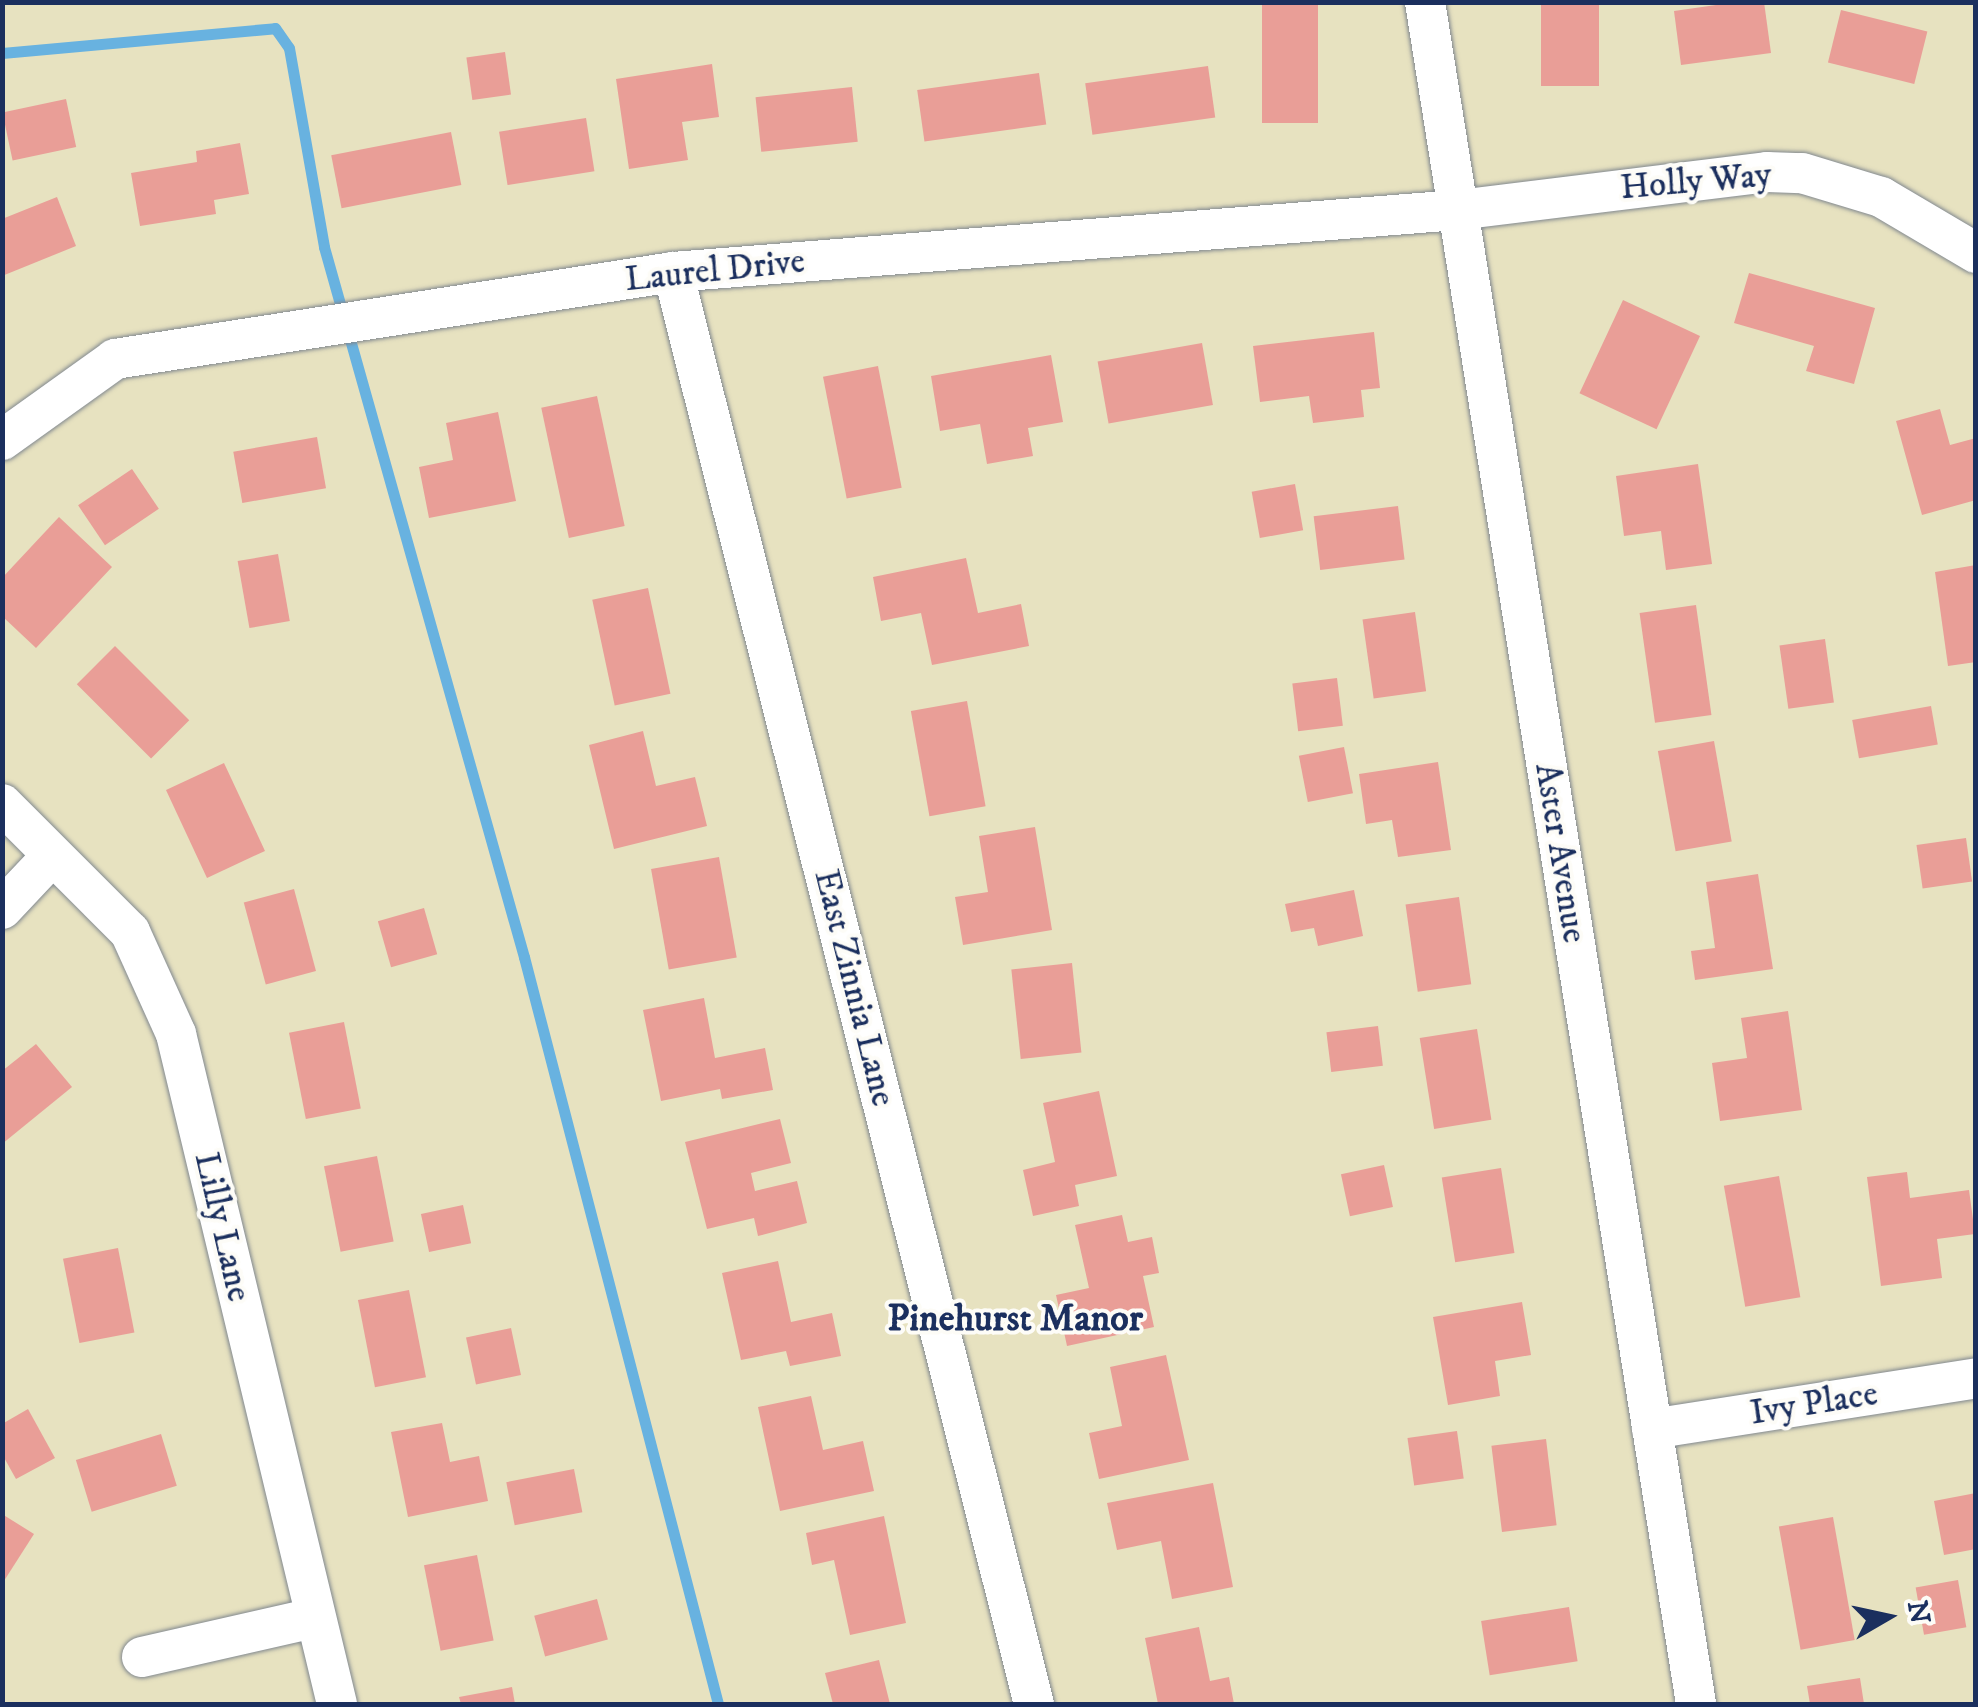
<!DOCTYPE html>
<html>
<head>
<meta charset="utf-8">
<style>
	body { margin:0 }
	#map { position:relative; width:1978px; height:1707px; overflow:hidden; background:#e7e2c0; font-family:"IM FELL DW Pica",serif }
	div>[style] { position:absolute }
	.stream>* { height:11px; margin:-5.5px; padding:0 5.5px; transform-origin:5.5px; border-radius:5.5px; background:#68b2e0 }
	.building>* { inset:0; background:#e99e97; transform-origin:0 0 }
	.roads { filter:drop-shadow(0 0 2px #81888f) drop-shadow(0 0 2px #81888f) }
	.minor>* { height:40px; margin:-20px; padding:0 20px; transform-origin:20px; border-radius:20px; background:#fff }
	span { translate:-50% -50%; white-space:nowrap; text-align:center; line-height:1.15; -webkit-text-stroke:8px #fdfcf7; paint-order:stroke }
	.street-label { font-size:35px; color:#1b2f5e }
	.neighbourhood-label { font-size:38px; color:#1b2f5e; font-weight:700 }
	.frame { position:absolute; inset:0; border:5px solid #1b2f5e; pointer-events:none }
	.north { position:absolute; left:1838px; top:1567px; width:100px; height:100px; -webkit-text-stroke:8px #fdfcf7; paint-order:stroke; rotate:81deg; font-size:28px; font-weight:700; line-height:40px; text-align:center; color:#1b2f5e }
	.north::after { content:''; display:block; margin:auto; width:35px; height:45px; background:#1b2f5e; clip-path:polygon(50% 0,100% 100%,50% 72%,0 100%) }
</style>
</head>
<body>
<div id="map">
	<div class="stream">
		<i style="left:2px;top:53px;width:274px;rotate:-5.2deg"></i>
		<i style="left:275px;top:28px;width:24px;rotate:55deg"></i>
		<i style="left:289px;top:48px;width:202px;rotate:80deg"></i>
		<i style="left:324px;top:247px;width:738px;rotate:74.27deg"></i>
		<i style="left:524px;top:957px;width:772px;rotate:75.44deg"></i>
	</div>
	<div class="building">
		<i style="left:1262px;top:2px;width:56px;height:121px"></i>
		<i style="left:1541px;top:2px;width:58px;height:84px"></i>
		<i style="clip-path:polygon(1737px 2px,1764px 2px,1771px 53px,1681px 65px,1674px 11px)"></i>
		<i style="left:1841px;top:10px;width:89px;height:54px;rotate:14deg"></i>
		<i style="left:505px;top:52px;width:43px;height:39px;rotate:82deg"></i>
		<i style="clip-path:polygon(712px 64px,719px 117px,682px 122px,688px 160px,629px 169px,616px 79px)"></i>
		<i style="left:1208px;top:66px;width:52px;height:124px;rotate:82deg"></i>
		<i style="left:1039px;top:73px;width:52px;height:123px;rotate:82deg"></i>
		<i style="left:852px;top:87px;width:55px;height:97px;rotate:84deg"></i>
		<i style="left:66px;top:99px;width:49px;height:65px;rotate:78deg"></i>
		<i style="left:586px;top:118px;width:54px;height:88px;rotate:81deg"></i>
		<i style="left:451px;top:132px;width:54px;height:122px;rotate:79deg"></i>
		<i style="clip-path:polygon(240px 143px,249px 194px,214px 200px,216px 214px,140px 226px,131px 173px,197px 162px,196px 151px)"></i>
		<i style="clip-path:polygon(57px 197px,76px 246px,2px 276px,2px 219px)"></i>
		<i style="clip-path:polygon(1749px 273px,1875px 308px,1854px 384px,1806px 371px,1814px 346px,1734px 323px)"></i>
		<i style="left:1623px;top:300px;width:85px;height:103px;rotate:25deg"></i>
		<i style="clip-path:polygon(1374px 332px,1380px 388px,1361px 390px,1364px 417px,1313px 423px,1309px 396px,1260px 402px,1253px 346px)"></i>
		<i style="left:1202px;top:343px;width:63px;height:106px;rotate:80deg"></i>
		<i style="clip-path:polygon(1051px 355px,1063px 422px,1028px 428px,1033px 456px,987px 464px,980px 424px,940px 431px,931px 376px)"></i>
		<i style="left:878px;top:366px;width:124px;height:56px;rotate:79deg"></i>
		<i style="left:597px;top:396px;width:133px;height:57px;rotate:78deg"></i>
		<i style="clip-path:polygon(1940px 409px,1950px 445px,1976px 438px,1976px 500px,1922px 515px,1896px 421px)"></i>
		<i style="clip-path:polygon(498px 412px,516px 501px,429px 518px,419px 467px,453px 460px,446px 423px)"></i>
		<i style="left:317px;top:437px;width:52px;height:85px;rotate:80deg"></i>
		<i style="clip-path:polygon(1698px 464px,1712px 564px,1666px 570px,1661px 531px,1624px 536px,1616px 476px)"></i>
		<i style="left:132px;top:469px;width:48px;height:65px;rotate:56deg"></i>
		<i style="left:1295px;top:484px;width:47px;height:44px;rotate:80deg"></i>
		<i style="left:1398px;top:506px;width:54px;height:85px;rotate:83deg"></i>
		<i style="clip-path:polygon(59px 517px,112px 567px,36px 648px,2px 616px,2px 578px)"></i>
		<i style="left:278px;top:554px;width:68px;height:41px;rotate:80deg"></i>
		<i style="clip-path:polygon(966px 558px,978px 613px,1021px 604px,1029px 646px,932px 665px,921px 613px,881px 621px,873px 577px)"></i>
		<i style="clip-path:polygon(1976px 565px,1976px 662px,1948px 666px,1935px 572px)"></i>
		<i style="left:648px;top:588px;width:108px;height:57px;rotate:78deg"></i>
		<i style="left:1696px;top:605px;width:111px;height:57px;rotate:82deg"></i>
		<i style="left:1415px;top:612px;width:80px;height:53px;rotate:82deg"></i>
		<i style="left:1825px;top:639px;width:64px;height:46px;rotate:82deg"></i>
		<i style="left:115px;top:646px;width:105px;height:54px;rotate:45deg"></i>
		<i style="left:1337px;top:678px;width:48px;height:45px;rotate:83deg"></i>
		<i style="left:967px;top:701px;width:107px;height:57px;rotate:80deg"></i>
		<i style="left:1931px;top:706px;width:39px;height:80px;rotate:80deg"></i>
		<i style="clip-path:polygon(643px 731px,656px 786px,695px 777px,707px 826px,614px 849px,589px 745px)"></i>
		<i style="left:1714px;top:741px;width:102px;height:57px;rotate:80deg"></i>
		<i style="left:1344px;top:747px;width:47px;height:46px;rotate:79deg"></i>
		<i style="clip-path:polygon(1438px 762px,1451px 850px,1398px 857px,1392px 820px,1366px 824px,1359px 774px)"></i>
		<i style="left:224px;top:763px;width:97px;height:64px;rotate:65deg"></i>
		<i style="clip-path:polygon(1035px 827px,1052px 930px,963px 945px,955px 897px,988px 892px,979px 836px)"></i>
		<i style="left:1966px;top:838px;width:44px;height:50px;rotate:82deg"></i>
		<i style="left:719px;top:857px;width:102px;height:69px;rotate:80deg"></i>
		<i style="clip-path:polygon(1758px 874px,1773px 969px,1695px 980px,1691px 951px,1715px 948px,1706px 882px)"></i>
		<i style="left:294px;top:889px;width:85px;height:52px;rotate:75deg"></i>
		<i style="clip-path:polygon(1354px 890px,1363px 936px,1318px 946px,1314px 928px,1291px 932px,1285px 904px)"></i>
		<i style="left:1459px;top:897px;width:88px;height:54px;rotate:82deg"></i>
		<i style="left:424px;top:908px;width:48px;height:48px;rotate:74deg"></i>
		<i style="left:1072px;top:963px;width:90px;height:61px;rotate:84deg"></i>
		<i style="clip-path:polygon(704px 998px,715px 1058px,765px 1048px,773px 1090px,722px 1099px,720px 1089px,661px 1101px,643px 1010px)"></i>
		<i style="clip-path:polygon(1788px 1011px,1802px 1110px,1720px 1121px,1712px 1063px,1747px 1058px,1741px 1018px)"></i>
		<i style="left:344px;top:1022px;width:88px;height:56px;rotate:79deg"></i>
		<i style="left:1378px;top:1026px;width:40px;height:52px;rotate:83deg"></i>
		<i style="left:1477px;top:1029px;width:92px;height:58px;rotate:81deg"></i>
		<i style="clip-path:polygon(36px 1044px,72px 1087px,2px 1144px,2px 1071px)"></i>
		<i style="clip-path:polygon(1099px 1091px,1117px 1176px,1075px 1185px,1079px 1206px,1033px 1216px,1023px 1170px,1055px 1162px,1043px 1103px)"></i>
		<i style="clip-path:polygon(780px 1119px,791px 1163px,751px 1173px,755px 1191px,797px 1181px,807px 1223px,758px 1236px,754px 1218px,707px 1229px,685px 1142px)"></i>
		<i style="left:377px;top:1156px;width:87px;height:54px;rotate:79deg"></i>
		<i style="left:1384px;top:1165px;width:43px;height:44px;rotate:78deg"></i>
		<i style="left:1501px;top:1168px;width:86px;height:60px;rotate:81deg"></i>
		<i style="clip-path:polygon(1907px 1172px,1910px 1198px,1969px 1190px,1975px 1234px,1937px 1239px,1942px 1278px,1881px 1286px,1867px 1177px)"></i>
		<i style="left:1779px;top:1176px;width:123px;height:56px;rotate:80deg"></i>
		<i style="left:463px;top:1205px;width:39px;height:43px;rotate:78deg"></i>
		<i style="clip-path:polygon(1122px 1215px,1128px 1242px,1152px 1237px,1159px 1273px,1143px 1276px,1154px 1327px,1067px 1346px,1056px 1295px,1089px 1288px,1075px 1225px)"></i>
		<i style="left:118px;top:1248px;width:86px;height:56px;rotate:79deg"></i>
		<i style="clip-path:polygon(778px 1261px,791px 1322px,832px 1313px,841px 1356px,790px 1366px,786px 1351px,741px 1360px,722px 1273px)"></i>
		<i style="left:409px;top:1290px;width:89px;height:52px;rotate:79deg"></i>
		<i style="clip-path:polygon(1522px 1302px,1531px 1355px,1495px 1361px,1500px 1396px,1448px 1405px,1433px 1317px)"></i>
		<i style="left:511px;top:1328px;width:48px;height:46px;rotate:78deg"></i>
		<i style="clip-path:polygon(1166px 1355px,1189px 1460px,1099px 1479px,1089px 1433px,1122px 1426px,1110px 1367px)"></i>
		<i style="clip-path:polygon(811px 1396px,823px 1450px,863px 1441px,874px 1491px,780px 1511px,758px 1407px)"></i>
		<i style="clip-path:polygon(28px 1409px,55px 1458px,16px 1479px,2px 1454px,2px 1424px)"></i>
		<i style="clip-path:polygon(442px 1423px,450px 1462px,479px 1456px,488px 1501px,408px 1517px,391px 1432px)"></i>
		<i style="left:1457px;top:1431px;width:48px;height:50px;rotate:82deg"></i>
		<i style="left:161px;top:1434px;width:54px;height:89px;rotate:73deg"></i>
		<i style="left:1546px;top:1439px;width:87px;height:55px;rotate:83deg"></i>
		<i style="left:574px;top:1469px;width:44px;height:69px;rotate:79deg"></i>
		<i style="clip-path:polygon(1213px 1483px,1233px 1587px,1172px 1599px,1161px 1541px,1117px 1550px,1107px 1503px)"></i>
		<i style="clip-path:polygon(1976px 1493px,1976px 1549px,1944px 1555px,1934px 1501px)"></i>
		<i style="clip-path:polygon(2px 1514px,34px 1534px,2px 1584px)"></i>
		<i style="clip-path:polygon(884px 1516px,906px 1623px,850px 1635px,834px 1560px,812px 1565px,806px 1533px)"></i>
		<i style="left:1833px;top:1517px;width:125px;height:55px;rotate:80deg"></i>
		<i style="left:477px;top:1555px;width:87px;height:54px;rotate:79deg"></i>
		<i style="left:1958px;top:1580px;width:48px;height:43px;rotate:80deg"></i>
		<i style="left:597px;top:1599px;width:42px;height:65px;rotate:75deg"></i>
		<i style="left:1569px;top:1607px;width:55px;height:89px;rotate:81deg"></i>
		<i style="clip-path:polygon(1199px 1627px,1210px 1681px,1229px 1677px,1234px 1704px,1158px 1704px,1145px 1638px)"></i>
		<i style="clip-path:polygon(879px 1660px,890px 1704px,833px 1704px,825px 1673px)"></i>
		<i style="clip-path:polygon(1860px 1678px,1864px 1704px,1810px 1704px,1807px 1686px)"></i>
		<i style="clip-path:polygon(512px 1687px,515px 1704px,461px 1704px,459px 1697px)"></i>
	</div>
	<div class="roads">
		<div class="minor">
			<i style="left:1425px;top:2px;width:1723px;rotate:80.95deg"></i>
			<i style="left:673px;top:272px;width:1477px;rotate:75.85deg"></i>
			<i style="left:2px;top:440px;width:139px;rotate:-35.6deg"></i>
			<i style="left:115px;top:359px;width:565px;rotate:-8.86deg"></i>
			<i style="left:673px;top:272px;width:787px;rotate:-4.52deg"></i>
			<i style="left:1458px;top:210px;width:311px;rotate:-7deg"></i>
			<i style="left:1767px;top:172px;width:35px;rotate:2deg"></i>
			<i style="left:1802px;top:173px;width:83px;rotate:16.9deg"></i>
			<i style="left:1881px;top:197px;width:110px;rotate:30.5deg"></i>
			<i style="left:2px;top:804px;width:181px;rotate:45deg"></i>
			<i style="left:130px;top:932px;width:112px;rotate:65.7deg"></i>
			<i style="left:176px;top:1034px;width:689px;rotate:76.49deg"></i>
			<i style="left:2px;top:909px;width:73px;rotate:-46.7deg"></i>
			<i style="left:1652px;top:1429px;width:328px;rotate:-8.9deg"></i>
			<i style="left:142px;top:1657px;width:176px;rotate:-12.8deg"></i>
		</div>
	</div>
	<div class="street-label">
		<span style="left:1696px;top:182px;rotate:-5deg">Holly Way</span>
		<span style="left:715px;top:271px;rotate:-6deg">Laurel Drive</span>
		<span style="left:1560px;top:853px;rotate:81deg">Aster Avenue</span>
		<span style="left:854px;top:988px;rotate:76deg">East Zinnia Lane</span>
		<span style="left:222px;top:1227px;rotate:77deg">Lilly Lane</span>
		<span style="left:1814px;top:1404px;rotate:-9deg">Ivy Place</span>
	</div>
	<div class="neighbourhood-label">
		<span style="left:1015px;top:1320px">Pinehurst Manor</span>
	</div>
	<div class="frame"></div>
	<div class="north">N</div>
</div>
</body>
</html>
